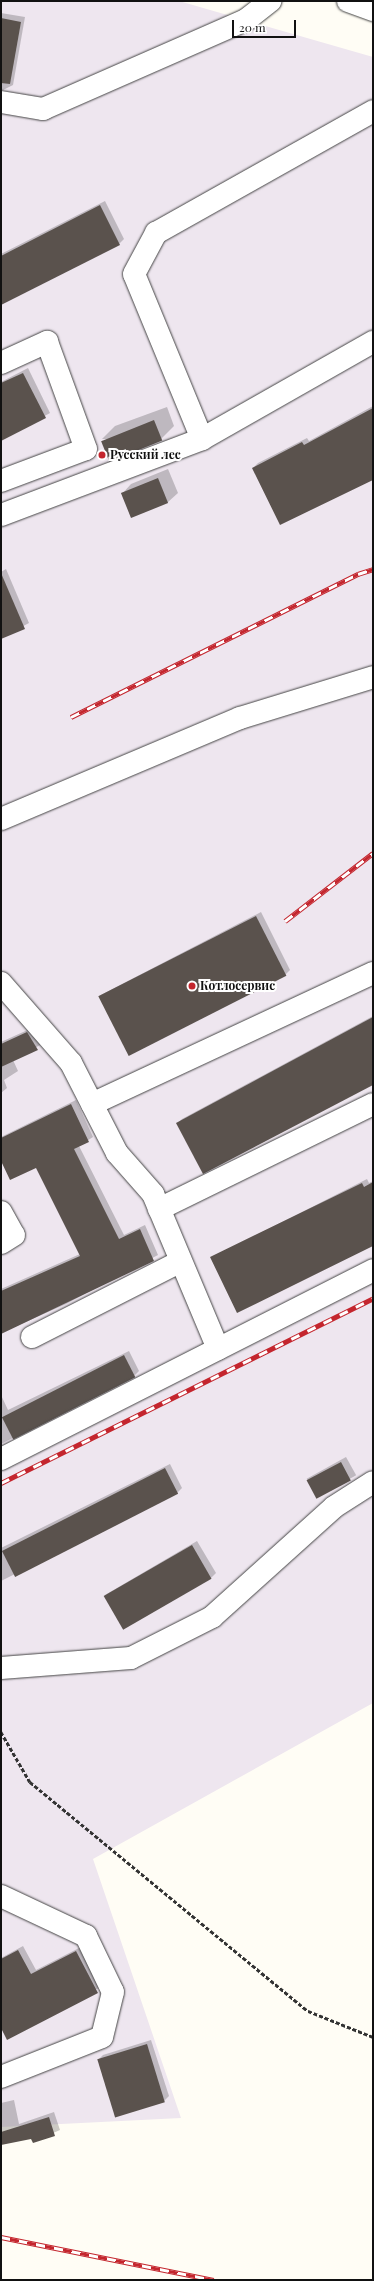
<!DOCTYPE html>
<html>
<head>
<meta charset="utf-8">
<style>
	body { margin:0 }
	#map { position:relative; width:374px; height:2281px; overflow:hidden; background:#fffdf5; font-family:"Playfair Display",serif }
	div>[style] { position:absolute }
	.industrial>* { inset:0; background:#eee6ef }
	.shadow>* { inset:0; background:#0003; transform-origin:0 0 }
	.building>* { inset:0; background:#5a524d; transform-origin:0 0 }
	.path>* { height:2.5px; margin-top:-1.25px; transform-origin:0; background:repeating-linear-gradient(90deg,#333 0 4px,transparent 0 6px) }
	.roads { filter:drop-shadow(0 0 1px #444) drop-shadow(0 0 1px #444) }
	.minor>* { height:22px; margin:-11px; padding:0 11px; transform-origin:11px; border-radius:11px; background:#fff }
	.rail>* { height:4.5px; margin-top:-2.25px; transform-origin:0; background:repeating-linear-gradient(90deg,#fff 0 9px,#c4262e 0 18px); box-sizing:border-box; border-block:1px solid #c4262e }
	.dots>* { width:11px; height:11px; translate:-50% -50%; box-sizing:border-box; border:2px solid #fff; border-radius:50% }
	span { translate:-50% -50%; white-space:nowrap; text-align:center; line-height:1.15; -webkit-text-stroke:4px #fff; paint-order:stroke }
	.poi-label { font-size:12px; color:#111; font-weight:700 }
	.left { translate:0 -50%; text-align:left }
	.frame { position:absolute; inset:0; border:2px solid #111; pointer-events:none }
	.scale { position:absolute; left:232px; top:20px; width:64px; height:18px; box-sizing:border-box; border:2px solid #111; border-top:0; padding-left:5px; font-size:12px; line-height:14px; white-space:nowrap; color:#111; -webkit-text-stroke:3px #fff; paint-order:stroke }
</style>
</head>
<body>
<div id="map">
	<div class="industrial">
		<i style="clip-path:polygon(1px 1px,179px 1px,373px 57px,373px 1703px,93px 1859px,181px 2118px,1px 2127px)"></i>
	</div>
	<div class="shadow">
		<i style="clip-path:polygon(1px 13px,25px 17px,13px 85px,1px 91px)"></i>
		<i style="clip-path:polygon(105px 201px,124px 239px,119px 244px,1px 294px,1px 254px)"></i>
		<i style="clip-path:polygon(28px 368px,50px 413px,1px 440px,1px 382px)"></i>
		<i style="clip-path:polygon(373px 406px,373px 477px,253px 468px,258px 463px,307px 438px,309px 441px)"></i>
		<i style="clip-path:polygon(167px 407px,174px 426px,161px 439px,102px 439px,115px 426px)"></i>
		<i style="clip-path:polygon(168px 469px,178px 493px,168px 502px,131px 517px,122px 494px,131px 484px)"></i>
		<i style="clip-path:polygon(6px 569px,29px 623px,1px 638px,1px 572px)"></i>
		<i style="clip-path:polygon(261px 912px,290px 970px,285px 975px,99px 996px)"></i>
		<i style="clip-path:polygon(373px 1016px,373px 1082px,177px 1124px,182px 1119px)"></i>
		<i style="clip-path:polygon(32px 1028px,42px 1044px,13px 1060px,18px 1071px,4px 1080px,7px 1088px,1px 1093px,1px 1042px)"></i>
		<i style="clip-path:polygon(76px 1100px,93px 1137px,79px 1146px,124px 1235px,145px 1225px,158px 1255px,66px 1304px,1px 1333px,1px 1289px,80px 1254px,37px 1166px,1px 1158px,1px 1137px)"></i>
		<i style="clip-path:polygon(367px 1179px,369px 1183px,373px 1181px,373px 1245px,211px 1258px)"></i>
		<i style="clip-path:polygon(129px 1351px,139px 1371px,134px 1376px,1px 1444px,1px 1395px,8px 1410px)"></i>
		<i style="left:346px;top:1457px;width:21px;height:45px;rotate:61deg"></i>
		<i style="clip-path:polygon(170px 1464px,182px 1488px,177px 1493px,1px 1581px,1px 1548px)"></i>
		<i style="clip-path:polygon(197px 1541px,216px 1573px,211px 1578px,105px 1595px)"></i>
		<i style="clip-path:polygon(23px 1946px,36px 1970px,81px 1947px,102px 1987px,1px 2026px,1px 1958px)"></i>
		<i style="clip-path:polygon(151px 2040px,169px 2096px,164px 2101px,98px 2060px,103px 2055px)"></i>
		<i style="clip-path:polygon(14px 2100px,19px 2124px,54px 2112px,60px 2130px,33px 2142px,32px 2138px,1px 2144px,1px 2103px)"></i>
	</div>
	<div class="building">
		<i style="clip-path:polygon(1px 18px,21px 22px,10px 84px,1px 83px)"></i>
		<i style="clip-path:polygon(100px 205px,120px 245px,1px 305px,1px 256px)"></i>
		<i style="clip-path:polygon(23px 373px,46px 418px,1px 441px,1px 383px)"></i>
		<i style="clip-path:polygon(373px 408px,373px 480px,280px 525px,252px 468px,302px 442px,304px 445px)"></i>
		<i style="left:154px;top:420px;width:22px;height:57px;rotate:68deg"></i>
		<i style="left:158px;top:478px;width:27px;height:40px;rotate:68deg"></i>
		<i style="clip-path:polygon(1px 573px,25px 629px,1px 639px)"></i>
		<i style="left:256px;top:916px;width:67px;height:177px;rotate:63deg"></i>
		<i style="clip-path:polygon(373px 1017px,373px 1085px,203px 1174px,176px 1123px)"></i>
		<i style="clip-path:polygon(27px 1032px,38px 1050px,1px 1067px,1px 1044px)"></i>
		<i style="clip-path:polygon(71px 1104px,89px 1142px,74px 1149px,119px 1239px,140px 1229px,154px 1261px,1px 1334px,1px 1291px,80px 1256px,36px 1168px,10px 1180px,1px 1161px,1px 1138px)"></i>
		<i style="clip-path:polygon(373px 1182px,373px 1246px,237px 1313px,210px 1257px,362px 1183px,364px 1187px)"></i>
		<i style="left:124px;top:1355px;width:25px;height:137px;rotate:63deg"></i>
		<i style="left:341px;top:1462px;width:21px;height:39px;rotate:62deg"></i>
		<i style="left:165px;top:1468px;width:29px;height:183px;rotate:63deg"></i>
		<i style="left:192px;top:1545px;width:39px;height:102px;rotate:60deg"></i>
		<i style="clip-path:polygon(18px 1950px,31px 1974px,76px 1951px,98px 1993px,7px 2040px,1px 2028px,1px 1959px)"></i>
		<i style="left:147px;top:2044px;width:61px;height:52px;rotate:73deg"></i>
		<i style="clip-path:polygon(49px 2117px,55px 2136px,33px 2143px,31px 2139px,1px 2145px,1px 2132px)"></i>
	</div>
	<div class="path">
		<i style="left:1px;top:1732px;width:58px;rotate:59.9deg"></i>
		<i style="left:30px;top:1782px;width:360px;rotate:39.5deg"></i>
		<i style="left:308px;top:2011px;width:70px;rotate:21.8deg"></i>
	</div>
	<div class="roads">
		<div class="minor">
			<i style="left:348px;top:1px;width:27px;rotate:20deg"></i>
			<i style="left:1px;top:102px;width:43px;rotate:9.5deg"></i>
			<i style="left:43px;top:109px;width:222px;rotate:-23.7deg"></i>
			<i style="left:246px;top:20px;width:31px;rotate:-38deg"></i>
			<i style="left:1px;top:363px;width:51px;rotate:-24.5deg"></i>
			<i style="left:47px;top:342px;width:114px;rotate:70deg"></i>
			<i style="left:86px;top:449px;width:91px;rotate:159.4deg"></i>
			<i style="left:202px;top:439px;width:178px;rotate:-112.4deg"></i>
			<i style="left:134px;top:274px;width:47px;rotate:-61.8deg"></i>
			<i style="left:156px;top:233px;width:249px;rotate:-29.3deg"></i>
			<i style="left:1px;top:515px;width:215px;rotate:-20.7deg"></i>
			<i style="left:202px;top:439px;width:197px;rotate:-29.6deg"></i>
			<i style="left:1px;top:819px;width:259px;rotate:-22.9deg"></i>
			<i style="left:240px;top:718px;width:139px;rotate:-17.1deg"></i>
			<i style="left:1px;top:983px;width:106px;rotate:48.8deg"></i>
			<i style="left:71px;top:1063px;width:101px;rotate:62.9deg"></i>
			<i style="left:117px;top:1153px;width:55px;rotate:48.7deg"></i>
			<i style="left:153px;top:1194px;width:168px;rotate:67.2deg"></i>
			<i style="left:92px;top:1104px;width:310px;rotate:-25deg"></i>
			<i style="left:159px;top:1209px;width:238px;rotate:-26.1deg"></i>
			<i style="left:1px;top:1212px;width:26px;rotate:61deg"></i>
			<i style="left:14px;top:1235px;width:15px;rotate:148deg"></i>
			<i style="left:32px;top:1337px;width:167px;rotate:-27deg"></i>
			<i style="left:1px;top:1459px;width:417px;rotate:-26.9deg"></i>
			<i style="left:1px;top:1668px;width:130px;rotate:-4.4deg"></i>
			<i style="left:131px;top:1658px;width:91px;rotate:-26.8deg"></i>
			<i style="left:212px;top:1617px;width:164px;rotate:-42deg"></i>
			<i style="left:334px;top:1507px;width:46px;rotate:-32.7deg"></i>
			<i style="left:1px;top:1896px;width:94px;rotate:25.2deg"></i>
			<i style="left:86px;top:1936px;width:62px;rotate:64.3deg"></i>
			<i style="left:113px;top:1992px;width:46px;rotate:103.7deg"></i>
			<i style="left:102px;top:2037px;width:109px;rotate:158.4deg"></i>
		</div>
	</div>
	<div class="rail">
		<i style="left:71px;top:717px;width:321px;rotate:-26.5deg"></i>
		<i style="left:358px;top:574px;width:16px;rotate:-18deg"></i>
		<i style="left:285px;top:921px;width:111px;rotate:-37.7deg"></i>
		<i style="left:1px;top:1483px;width:415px;rotate:-26.4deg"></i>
		<i style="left:1px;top:2237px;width:217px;rotate:11.4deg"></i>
	</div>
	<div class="dots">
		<i style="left:102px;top:455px;background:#c4262e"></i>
		<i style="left:192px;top:986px;background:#c4262e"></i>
	</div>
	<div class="poi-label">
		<span class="left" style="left:110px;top:455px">Русский лес</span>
		<span class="left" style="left:200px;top:986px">Котлосервис</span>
	</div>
	<div class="frame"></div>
	<div class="scale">20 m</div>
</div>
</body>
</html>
